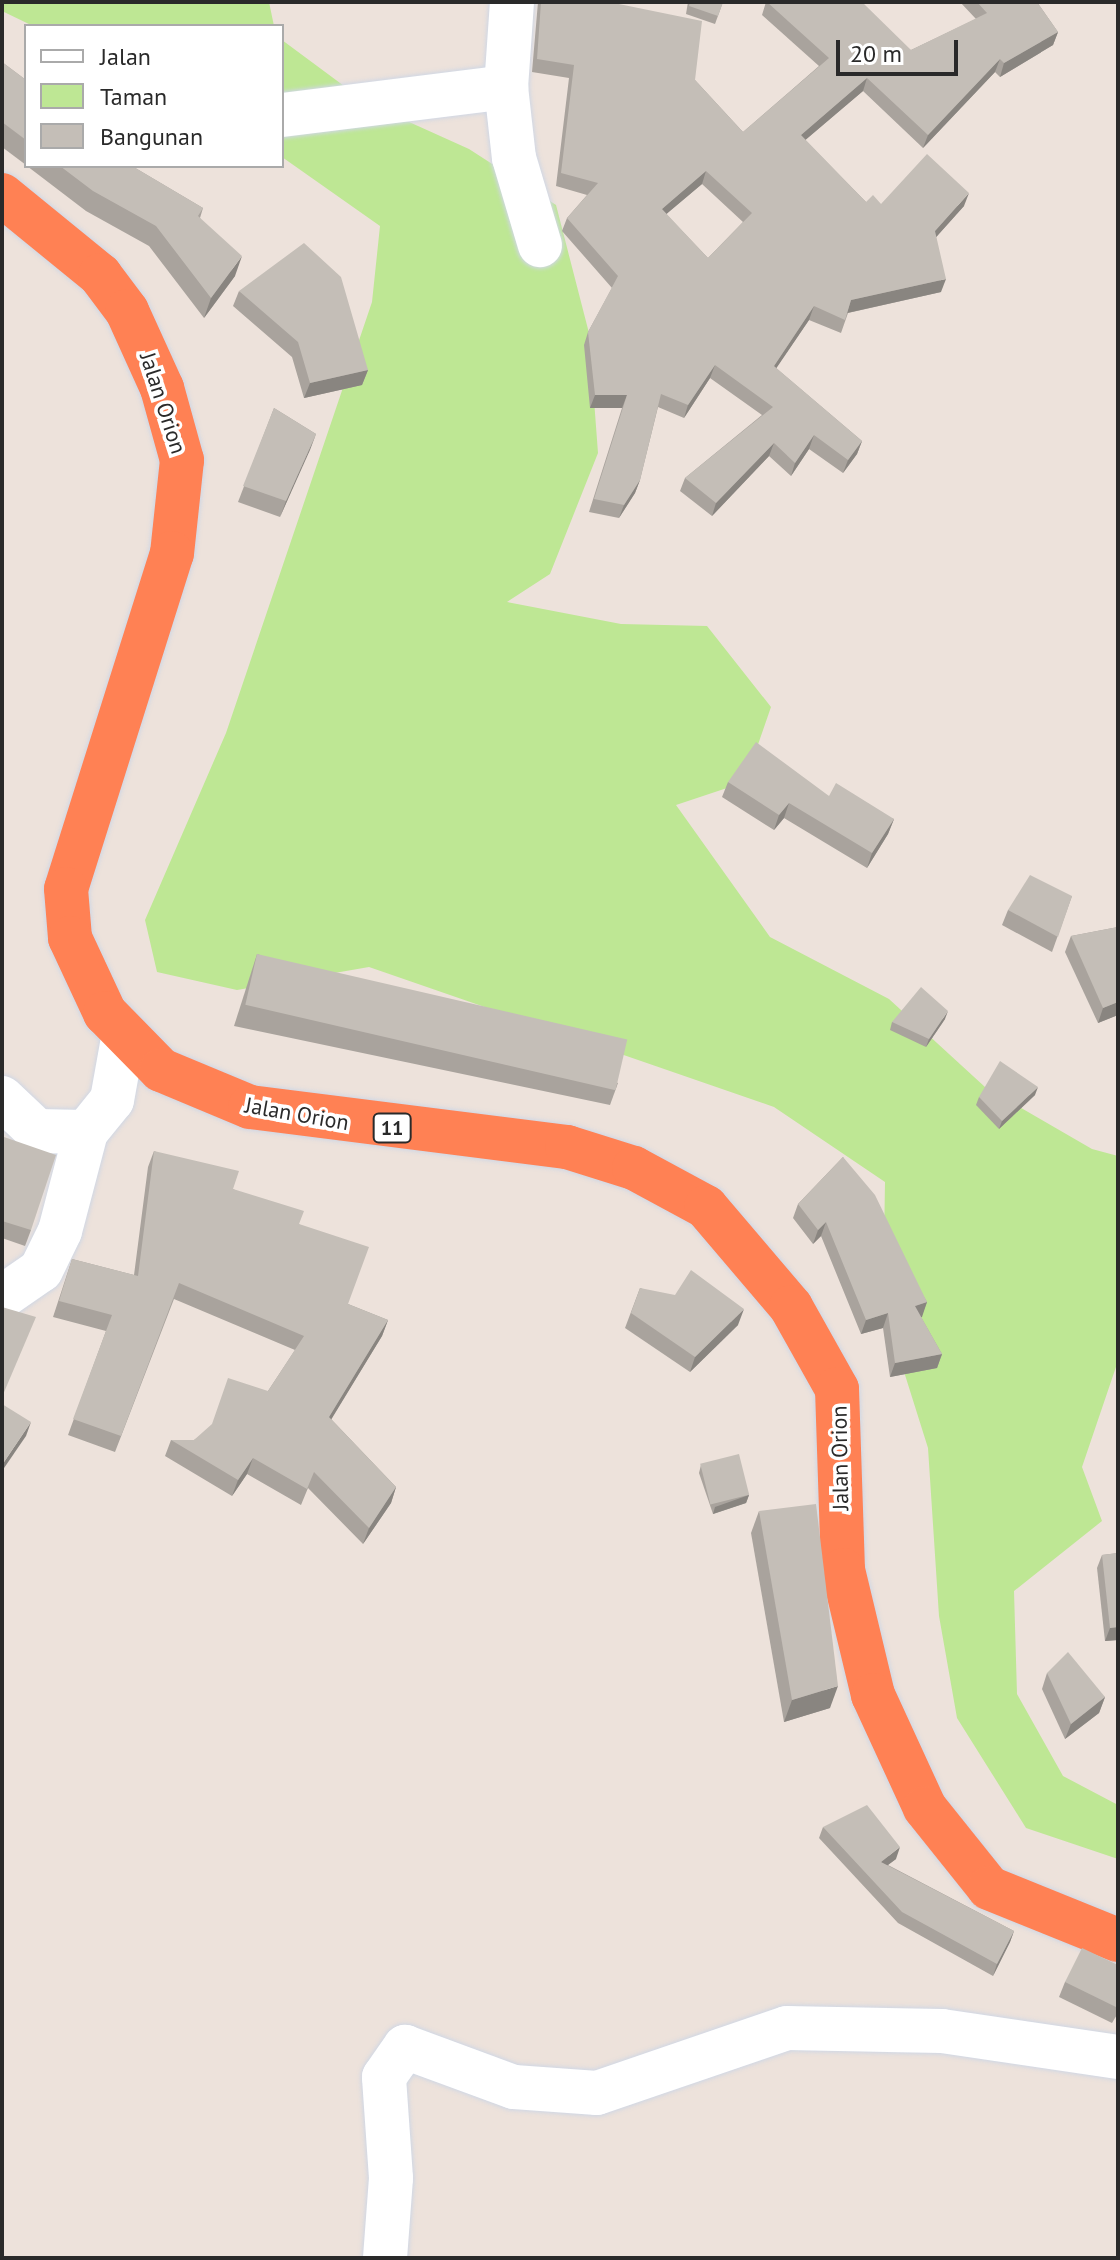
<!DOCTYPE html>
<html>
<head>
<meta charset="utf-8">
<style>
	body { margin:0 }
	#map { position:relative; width:1120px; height:2260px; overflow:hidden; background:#ede2db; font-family:"PT Sans",sans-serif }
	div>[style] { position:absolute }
	.green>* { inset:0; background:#bee794 }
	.roads { filter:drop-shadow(0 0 2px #d0d7e4) drop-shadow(0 0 2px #d0d7e4) }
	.minor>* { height:44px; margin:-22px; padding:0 22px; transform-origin:22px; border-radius:22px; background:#fff }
	.highway>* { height:44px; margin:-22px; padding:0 22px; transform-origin:22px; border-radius:22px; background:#ff8154 }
	.wall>* { inset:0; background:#a9a39d }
	.shaded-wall>* { inset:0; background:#898580 }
	.building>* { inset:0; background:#c4beb7; transform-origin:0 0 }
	span { translate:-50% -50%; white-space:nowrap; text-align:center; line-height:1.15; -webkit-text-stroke:7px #fff; paint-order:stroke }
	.shield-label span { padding:2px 6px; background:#fff; border:2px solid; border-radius:6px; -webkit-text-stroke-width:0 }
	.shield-label { font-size:20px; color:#2a2a2a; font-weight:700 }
	.street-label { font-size:22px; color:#2a2a2a }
	.frame { position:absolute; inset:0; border:4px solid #2a2a2a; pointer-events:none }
	.legend { position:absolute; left:24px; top:24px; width:260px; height:144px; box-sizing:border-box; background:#fff; border:2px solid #aaa; margin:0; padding:10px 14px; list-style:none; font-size:24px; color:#2a2a2a }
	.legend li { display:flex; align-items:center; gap:16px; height:40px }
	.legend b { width:40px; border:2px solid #aaa }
	.scale { position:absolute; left:836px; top:40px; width:122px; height:36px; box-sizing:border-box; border:4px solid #2a2a2a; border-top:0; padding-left:10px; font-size:24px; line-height:28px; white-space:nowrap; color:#2a2a2a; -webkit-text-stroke:6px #fff; paint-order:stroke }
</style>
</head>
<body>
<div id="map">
	<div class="green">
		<i style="clip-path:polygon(2px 2px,269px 2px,274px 26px,33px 26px,2px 11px)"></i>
		<i style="clip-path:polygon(282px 40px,367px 103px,469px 149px,556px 205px,589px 333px,598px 453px,550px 574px,507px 602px,621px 624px,707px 626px,771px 707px,745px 782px,676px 805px,770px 937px,889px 999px,985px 1087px,1092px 1149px,1118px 1156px,1118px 1361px,1082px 1467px,1102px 1521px,1014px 1591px,1017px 1694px,1063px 1776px,1118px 1805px,1118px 1859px,1026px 1828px,957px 1718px,939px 1616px,928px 1448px,883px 1305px,885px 1182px,774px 1107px,369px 967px,237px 990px,157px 972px,145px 920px,226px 733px,372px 302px,380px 226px,282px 157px)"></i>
	</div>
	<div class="roads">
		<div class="minor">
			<i style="left:512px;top:2px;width:85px;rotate:94deg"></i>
			<i style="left:506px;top:87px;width:71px;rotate:83.6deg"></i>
			<i style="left:514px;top:158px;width:91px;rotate:73.4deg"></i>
			<i style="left:282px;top:115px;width:226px;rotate:-7.1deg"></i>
			<i style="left:2px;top:1098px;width:48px;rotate:43.3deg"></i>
			<i style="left:37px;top:1131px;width:49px;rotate:1.2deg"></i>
			<i style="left:2px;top:1297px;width:47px;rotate:-34.7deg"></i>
			<i style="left:41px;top:1270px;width:43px;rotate:-64deg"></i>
			<i style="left:60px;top:1231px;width:102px;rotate:-75.3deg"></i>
			<i style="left:86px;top:1132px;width:41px;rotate:-50.9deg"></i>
			<i style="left:112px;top:1100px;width:62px;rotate:-79.8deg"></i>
			<i style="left:385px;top:2258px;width:80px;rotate:-85.7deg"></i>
			<i style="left:391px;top:2178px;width:101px;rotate:-94deg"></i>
			<i style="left:384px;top:2077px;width:37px;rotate:-55deg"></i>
			<i style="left:405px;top:2047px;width:116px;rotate:20.2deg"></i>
			<i style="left:514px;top:2087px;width:83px;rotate:4.1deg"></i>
			<i style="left:597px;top:2093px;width:201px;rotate:-18.9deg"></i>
			<i style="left:787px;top:2028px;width:155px;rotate:1.1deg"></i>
			<i style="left:942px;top:2031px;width:178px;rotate:8.4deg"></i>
		</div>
		<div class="highway">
			<i style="left:2px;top:195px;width:127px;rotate:39.2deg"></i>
			<i style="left:100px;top:275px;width:45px;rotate:53.1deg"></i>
			<i style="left:127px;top:311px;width:85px;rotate:65.6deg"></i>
			<i style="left:162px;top:388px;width:75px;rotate:74.5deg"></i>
			<i style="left:182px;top:460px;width:94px;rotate:96.1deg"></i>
			<i style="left:172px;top:553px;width:352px;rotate:107.5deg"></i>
			<i style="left:66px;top:889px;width:49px;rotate:85.3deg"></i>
			<i style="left:70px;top:938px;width:83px;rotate:65deg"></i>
			<i style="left:105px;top:1013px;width:80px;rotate:45.5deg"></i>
			<i style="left:161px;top:1070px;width:96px;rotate:22.6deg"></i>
			<i style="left:250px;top:1107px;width:320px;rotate:7.2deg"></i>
			<i style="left:567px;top:1147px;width:70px;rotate:17.4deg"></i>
			<i style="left:634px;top:1168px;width:82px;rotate:28.4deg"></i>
			<i style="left:706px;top:1207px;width:131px;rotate:49.6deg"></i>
			<i style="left:791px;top:1307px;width:94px;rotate:60.7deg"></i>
			<i style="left:837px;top:1389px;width:181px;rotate:88.1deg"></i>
			<i style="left:843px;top:1570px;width:129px;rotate:76.5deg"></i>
			<i style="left:873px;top:1695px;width:124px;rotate:65.3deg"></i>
			<i style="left:925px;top:1808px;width:102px;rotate:51.3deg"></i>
			<i style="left:989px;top:1888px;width:139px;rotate:22deg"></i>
		</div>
	</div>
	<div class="wall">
		<i style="clip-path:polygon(evenodd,538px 2px,609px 2px,695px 80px,743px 132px,819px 66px,762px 15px,766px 2px,911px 50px,976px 19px,960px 2px,1037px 2px,1058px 32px,1053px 45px,1000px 77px,995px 72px,923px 148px,863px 91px,805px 140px,866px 202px,881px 204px,964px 206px,936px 237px,941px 292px,848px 313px,841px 333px,809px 320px,776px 368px,862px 441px,857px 454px,843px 473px,809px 449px,791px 476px,769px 456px,712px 516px,680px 491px,685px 478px,762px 415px,710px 378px,684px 418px,658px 407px,640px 480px,635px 493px,619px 518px,589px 512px,622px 408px,590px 408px,584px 345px,588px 332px,612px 288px,562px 231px,567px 218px,587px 195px,556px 186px,569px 78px,532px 72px,538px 2px,702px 184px,743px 222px,708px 258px,666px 214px,702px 184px)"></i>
		<i style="clip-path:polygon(688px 2px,723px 2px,715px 24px,686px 14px)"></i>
		<i style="clip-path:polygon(2px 62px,26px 80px,26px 165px,2px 147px)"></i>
		<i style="clip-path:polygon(27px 166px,132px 166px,203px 208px,200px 218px,235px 276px,204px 318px,149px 246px,86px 211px)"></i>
		<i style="clip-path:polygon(239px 291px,368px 370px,362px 385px,304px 398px,292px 357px,233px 306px)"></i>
		<i style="clip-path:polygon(274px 408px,316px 434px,280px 517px,238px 502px)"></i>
		<i style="clip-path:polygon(728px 782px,829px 796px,894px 819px,888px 834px,867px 868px,784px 818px,774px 830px,722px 797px)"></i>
		<i style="clip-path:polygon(1072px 896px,1052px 952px,1002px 925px,1008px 910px)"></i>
		<i style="clip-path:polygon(1118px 927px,1118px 1015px,1098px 1023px,1065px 952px,1071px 936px)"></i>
		<i style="clip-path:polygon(257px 954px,618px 1083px,610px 1105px,234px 1026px)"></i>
		<i style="clip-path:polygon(945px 1019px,926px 1047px,890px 1030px,892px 1022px)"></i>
		<i style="clip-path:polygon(1035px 1095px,999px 1129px,976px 1105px,979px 1097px)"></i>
		<i style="clip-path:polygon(2px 1143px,31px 1230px,25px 1246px,2px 1238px)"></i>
		<i style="clip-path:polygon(154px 1151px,233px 1189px,299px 1224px,348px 1304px,388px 1320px,382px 1336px,331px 1419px,396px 1487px,391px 1503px,363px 1544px,308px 1488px,301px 1505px,247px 1474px,232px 1496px,165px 1456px,171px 1440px,194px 1440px,268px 1391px,295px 1350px,174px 1299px,115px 1452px,68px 1435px,106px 1331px,53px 1317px,72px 1259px,134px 1275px,148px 1167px)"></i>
		<i style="clip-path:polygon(843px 1157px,927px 1302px,921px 1317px,942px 1354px,937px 1368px,890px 1377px,883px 1328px,861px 1334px,821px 1236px,813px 1244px,793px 1218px,798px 1204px)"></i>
		<i style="clip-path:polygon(640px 1288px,738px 1325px,690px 1372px,625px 1328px)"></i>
		<i style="clip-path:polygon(701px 1465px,749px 1495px,746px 1503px,713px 1514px,699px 1473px)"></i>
		<i style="clip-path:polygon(759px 1511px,830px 1708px,784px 1722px,751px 1533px)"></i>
		<i style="clip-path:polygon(1118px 1553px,1118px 1640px,1105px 1641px,1097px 1568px,1102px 1555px)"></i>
		<i style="clip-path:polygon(1047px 1673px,1105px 1697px,1099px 1713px,1065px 1739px,1042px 1689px)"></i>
		<i style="clip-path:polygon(823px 1827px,896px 1859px,888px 1865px,1014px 1931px,1010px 1942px,993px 1976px,898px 1923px,819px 1838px)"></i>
		<i style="clip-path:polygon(1118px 1965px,1118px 2013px,1112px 2023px,1059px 1997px,1065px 1982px)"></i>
	</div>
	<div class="shaded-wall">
		<i style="clip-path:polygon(1058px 32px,1053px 45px,1000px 77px,1004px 63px)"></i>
		<i style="clip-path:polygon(1000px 59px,995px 72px,923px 148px,928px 135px)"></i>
		<i style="clip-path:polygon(867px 78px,863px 91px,796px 148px,801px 135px)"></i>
		<i style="clip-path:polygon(706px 171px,702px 184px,657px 222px,662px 209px)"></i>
		<i style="clip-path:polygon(969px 193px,964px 206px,930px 244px,935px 231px)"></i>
		<i style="clip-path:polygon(242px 256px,235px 276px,204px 318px,211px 298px)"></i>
		<i style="clip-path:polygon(946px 279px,941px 292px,847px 313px,851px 300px)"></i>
		<i style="clip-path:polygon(814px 306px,809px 320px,769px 379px,774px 366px)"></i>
		<i style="clip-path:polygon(715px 365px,710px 378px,684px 418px,688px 405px)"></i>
		<i style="clip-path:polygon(368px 370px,362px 385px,304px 398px,310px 383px)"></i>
		<i style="clip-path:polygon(595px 395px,627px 395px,622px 408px,590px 408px)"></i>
		<i style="clip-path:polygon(316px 434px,310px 450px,280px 517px,286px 501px)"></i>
		<i style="clip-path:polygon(814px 435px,809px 449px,791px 476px,795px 463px)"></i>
		<i style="clip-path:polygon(862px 441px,857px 454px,843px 473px,848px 460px)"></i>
		<i style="clip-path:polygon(774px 443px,769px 456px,712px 516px,716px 503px)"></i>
		<i style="clip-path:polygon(640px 480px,635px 493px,619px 518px,624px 505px)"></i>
		<i style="clip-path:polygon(789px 803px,784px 818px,774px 830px,779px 815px)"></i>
		<i style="clip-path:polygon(894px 819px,888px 834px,867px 868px,872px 853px)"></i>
		<i style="clip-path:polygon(1118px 1002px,1118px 1015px,1098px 1023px,1103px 1008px)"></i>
		<i style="clip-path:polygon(948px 1011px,945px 1019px,926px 1047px,929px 1039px)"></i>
		<i style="clip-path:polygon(1038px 1087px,1035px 1095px,999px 1129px,1002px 1121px)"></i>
		<i style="clip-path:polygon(826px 1222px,821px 1236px,813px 1244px,818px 1230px)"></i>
		<i style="clip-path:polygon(927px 1302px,922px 1317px,909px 1320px,915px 1306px)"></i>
		<i style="clip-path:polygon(744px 1309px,738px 1325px,690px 1372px,695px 1357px)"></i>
		<i style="clip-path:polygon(888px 1313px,883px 1328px,861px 1334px,866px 1320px)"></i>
		<i style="clip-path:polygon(388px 1320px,382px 1336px,323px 1433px,329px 1417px)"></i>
		<i style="clip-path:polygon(942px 1354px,937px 1368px,890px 1377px,895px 1363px)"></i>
		<i style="clip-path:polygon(31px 1422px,26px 1436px,2px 1471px,2px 1465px)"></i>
		<i style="clip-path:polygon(253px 1458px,247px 1474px,232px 1496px,238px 1480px)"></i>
		<i style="clip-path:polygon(396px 1487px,391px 1503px,363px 1544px,369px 1528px)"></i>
		<i style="clip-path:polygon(749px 1495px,746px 1503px,713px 1514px,715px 1507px)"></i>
		<i style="clip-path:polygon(1118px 1627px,1118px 1640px,1105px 1641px,1110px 1628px)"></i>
		<i style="clip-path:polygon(838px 1686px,830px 1708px,784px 1722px,792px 1700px)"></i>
		<i style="clip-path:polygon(1105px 1697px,1099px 1713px,1065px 1739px,1071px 1724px)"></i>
		<i style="clip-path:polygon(900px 1847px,896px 1859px,877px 1873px,881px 1862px)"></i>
		<i style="clip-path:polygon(1014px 1931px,1010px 1942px,993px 1976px,997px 1964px)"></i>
	</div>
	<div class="building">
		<i style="clip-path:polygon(evenodd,541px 2px,609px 2px,702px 21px,695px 80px,743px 132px,829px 58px,767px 2px,862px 2px,911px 50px,987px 13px,977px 2px,1037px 2px,1058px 32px,1004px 63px,1000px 59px,928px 135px,867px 78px,801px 135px,866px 202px,873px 195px,881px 204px,927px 154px,969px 193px,935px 231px,946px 279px,851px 300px,845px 320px,814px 306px,774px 366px,862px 441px,848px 460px,814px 435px,795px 463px,774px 443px,716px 503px,685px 478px,773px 407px,715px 365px,688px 405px,661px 394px,640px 480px,624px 505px,594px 499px,627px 395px,595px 395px,588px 332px,618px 276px,567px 218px,598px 183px,561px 173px,574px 65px,537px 59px,541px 2px,706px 171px,752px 213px,708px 258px,662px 209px,706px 171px)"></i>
		<i style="clip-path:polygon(690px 2px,723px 2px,718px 16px,689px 6px)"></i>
		<i style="clip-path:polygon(2px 62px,26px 80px,26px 140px,2px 122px)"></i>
		<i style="clip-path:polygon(60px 166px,132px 166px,203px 208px,198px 216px,242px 256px,211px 298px,156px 226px,93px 191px)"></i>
		<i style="clip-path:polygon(304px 243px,341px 277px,368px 370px,310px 383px,298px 342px,239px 291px)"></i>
		<i style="clip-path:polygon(274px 408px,316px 434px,286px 501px,243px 486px)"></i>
		<i style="clip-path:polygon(756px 742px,829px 796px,836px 783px,894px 819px,872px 853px,789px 803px,779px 815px,728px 782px)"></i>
		<i style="clip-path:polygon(1030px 875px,1072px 896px,1058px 937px,1008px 910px)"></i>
		<i style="clip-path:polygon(1118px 927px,1118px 1002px,1103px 1008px,1071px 936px)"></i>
		<i style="left:257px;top:954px;width:380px;height:52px;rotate:13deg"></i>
		<i style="clip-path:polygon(921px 987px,948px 1011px,929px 1039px,892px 1022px)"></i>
		<i style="clip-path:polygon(1000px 1061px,1038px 1087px,1002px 1121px,979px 1097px)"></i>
		<i style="clip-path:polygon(4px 1137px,56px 1155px,31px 1230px,2px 1221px,2px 1143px)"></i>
		<i style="clip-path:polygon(154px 1151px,239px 1171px,233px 1189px,304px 1211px,299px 1224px,369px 1247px,348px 1304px,388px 1320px,329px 1417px,396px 1487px,369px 1528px,314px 1472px,307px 1489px,253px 1458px,238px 1480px,171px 1440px,194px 1440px,212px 1424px,228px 1378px,268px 1391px,304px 1336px,179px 1283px,121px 1436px,73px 1419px,112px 1315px,59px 1301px,72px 1259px,138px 1276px)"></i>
		<i style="clip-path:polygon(843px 1157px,875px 1195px,927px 1302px,915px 1306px,942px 1354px,895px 1363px,888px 1313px,866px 1320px,826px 1222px,818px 1230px,798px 1204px)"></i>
		<i style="clip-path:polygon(691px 1270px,744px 1309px,695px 1357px,631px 1313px,640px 1288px,675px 1295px)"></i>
		<i style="clip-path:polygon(2px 1307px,36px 1317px,2px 1397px)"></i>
		<i style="clip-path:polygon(2px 1404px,31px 1422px,2px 1465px)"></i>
		<i style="left:739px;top:1454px;width:42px;height:40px;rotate:76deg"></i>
		<i style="clip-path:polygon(816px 1504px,838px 1686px,792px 1700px,759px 1511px)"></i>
		<i style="clip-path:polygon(1118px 1553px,1118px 1627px,1110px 1628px,1102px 1555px)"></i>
		<i style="clip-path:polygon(1068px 1652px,1105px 1697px,1071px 1724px,1047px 1673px)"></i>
		<i style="clip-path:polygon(867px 1805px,900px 1847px,881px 1862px,1014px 1931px,997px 1964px,902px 1912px,823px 1827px)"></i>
		<i style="clip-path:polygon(1082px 1948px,1118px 1965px,1118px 2008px,1065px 1982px)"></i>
	</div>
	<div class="shield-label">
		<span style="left:392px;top:1128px">11</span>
	</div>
	<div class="street-label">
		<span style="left:163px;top:403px;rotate:72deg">Jalan Orion</span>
		<span style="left:297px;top:1114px;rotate:10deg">Jalan Orion</span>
		<span style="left:840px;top:1458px;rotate:-91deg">Jalan Orion</span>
	</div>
	<div class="frame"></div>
	<ul class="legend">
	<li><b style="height:10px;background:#fff"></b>Jalan</li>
	<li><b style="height:22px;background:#bee794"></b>Taman</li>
	<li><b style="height:22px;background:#c4beb7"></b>Bangunan</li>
	</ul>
	<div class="scale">20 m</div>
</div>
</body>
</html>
